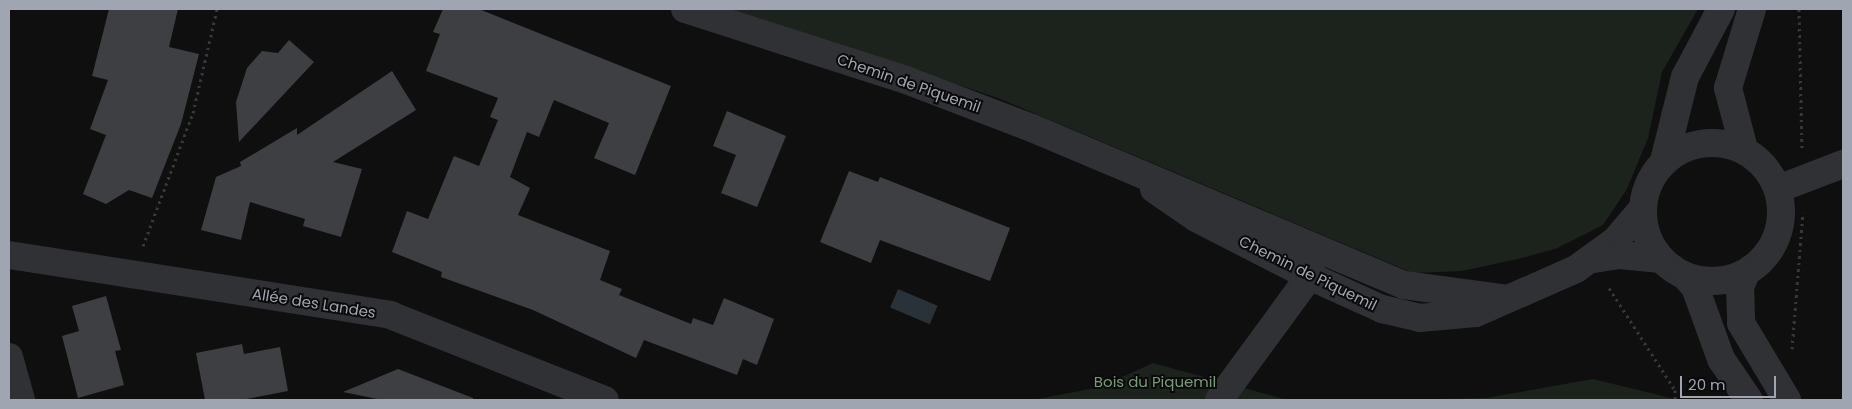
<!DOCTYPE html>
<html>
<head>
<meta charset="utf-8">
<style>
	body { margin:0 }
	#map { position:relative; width:1852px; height:409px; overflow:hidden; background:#0f0f10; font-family:Poppins,sans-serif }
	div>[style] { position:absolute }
	.green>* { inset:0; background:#1b231c }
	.water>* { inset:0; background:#293238; transform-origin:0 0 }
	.building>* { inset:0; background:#3e3f43 }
	.path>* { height:3px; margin-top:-1.5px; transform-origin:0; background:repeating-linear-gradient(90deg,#36383c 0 2.5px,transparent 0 6.5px) }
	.minor>* { height:28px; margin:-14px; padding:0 14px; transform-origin:14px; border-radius:14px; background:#303135 }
	.minor>.ring { margin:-14px; padding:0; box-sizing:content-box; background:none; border:28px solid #303135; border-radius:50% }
	span { translate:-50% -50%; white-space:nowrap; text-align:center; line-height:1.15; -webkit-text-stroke:4px #0a0a0b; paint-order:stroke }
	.street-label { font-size:15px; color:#a0a6b1 }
	.park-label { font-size:15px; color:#779c78 }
	.frame { position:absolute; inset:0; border:10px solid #a0a6b1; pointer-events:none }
	.scale { position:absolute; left:1680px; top:376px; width:96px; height:22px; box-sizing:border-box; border:2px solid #a0a6b1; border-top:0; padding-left:6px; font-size:15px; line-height:18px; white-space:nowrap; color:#a0a6b1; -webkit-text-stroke:4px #0a0a0b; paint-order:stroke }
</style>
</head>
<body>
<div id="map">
	<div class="green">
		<i style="clip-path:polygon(730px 9px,1698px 9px,1662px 72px,1648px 138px,1627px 189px,1603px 225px,1555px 249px,1518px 259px,1462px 271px,1413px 273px,998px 98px)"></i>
		<i style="clip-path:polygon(1153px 363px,1287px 400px,1033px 400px,1100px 387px)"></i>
		<i style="clip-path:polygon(1593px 379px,1679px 400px,1394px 400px,1486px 398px)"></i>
	</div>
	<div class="water">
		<i style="left:898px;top:289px;width:43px;height:20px;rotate:23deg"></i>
	</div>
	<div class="building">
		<i style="clip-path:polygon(109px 9px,178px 9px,169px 47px,199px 54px,181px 124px,152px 198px,129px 190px,106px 204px,83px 194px,106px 135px,90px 129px,108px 80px,92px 76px)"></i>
		<i style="clip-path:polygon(443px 9px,479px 9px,671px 86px,635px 175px,594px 158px,609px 123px,554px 100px,539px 137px,527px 132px,510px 177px,530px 188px,518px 215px,610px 251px,600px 280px,622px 289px,619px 295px,691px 324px,693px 318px,713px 325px,724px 298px,774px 319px,757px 365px,743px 359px,737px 375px,644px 340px,636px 358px,533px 310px,441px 277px,442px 272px,392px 252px,407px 211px,428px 219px,454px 156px,479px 166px,498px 120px,490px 117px,498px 98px,426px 71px,440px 34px,433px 32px)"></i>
		<i style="clip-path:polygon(289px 40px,314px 62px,239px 142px,236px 102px,247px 68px,262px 51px,278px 53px)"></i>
		<i style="clip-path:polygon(392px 71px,416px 110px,333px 162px,362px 169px,341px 237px,303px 226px,305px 219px,250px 202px,241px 240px,201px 230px,216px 177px,241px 166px,240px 162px,297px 128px,297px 135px)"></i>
		<i style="clip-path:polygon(727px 111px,786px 136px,757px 207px,721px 193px,736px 155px,713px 146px)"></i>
		<i style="clip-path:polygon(849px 171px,878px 182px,880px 177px,1010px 228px,990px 281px,880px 240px,871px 263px,820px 242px)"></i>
		<i style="clip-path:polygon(106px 296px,121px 350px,115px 351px,124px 385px,78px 398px,62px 336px,79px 331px,72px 306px)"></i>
		<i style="clip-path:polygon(242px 344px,244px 354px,280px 347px,288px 391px,241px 400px,205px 400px,196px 353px)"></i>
		<i style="clip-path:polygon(398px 369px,473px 398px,473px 400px,382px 400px,343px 392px)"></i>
	</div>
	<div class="path">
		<i style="left:1799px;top:9px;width:139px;rotate:88.8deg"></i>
		<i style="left:143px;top:246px;width:142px;rotate:-69.4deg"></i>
		<i style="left:193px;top:113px;width:107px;rotate:-77deg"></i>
		<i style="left:1609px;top:288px;width:121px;rotate:57.1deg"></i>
		<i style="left:1675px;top:390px;width:10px;rotate:90deg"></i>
		<i style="left:1792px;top:349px;width:137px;rotate:-85.4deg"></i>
	</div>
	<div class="minor">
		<i style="left:685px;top:9px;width:232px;rotate:17.8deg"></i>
		<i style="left:906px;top:80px;width:135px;rotate:20.9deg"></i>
		<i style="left:1032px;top:128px;width:404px;rotate:22.9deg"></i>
		<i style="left:1404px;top:285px;width:99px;rotate:7.6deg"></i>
		<i class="ring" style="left:1643px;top:143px;width:110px;height:110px"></i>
		<i style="left:1744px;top:149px;width:63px;rotate:-104.7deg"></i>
		<i style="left:1728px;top:88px;width:83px;rotate:-73.1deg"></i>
		<i style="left:1664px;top:161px;width:87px;rotate:-76deg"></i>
		<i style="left:1685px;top:77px;width:77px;rotate:-62.1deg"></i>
		<i style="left:1154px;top:189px;width:51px;rotate:34.6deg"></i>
		<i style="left:1196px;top:218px;width:125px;rotate:27.2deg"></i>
		<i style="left:1307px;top:275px;width:82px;rotate:24.4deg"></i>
		<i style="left:1382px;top:309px;width:39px;rotate:13deg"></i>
		<i style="left:1420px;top:318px;width:56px;rotate:-5.1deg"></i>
		<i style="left:1476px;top:313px;width:109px;rotate:-23.7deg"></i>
		<i style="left:1576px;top:269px;width:48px;rotate:-35.7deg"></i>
		<i style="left:1615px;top:241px;width:42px;rotate:-49.8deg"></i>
		<i style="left:1778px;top:189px;width:70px;rotate:-21deg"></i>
		<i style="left:9px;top:255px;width:386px;rotate:8.9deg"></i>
		<i style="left:390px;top:315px;width:231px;rotate:21.6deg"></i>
		<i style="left:1594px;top:259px;width:26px;rotate:-9deg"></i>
		<i style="left:1620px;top:255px;width:41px;rotate:5.6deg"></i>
		<i style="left:1746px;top:273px;width:15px;rotate:113deg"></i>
		<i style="left:1740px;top:287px;width:36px;rotate:88deg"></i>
		<i style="left:1741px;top:323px;width:90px;rotate:59.1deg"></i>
		<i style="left:1685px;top:276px;width:15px;rotate:48deg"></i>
		<i style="left:1695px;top:287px;width:77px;rotate:70.1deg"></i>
		<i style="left:1721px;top:359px;width:50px;rotate:55.7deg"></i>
		<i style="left:9px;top:357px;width:45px;rotate:74.4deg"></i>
		<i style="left:1219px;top:400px;width:144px;rotate:-53.8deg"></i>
		<i style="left:1304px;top:284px;width:29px;rotate:-70deg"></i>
	</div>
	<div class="street-label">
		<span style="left:909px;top:83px;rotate:19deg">Chemin de Piquemil</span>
		<span style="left:1308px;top:273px;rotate:26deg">Chemin de Piquemil</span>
		<span style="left:314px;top:303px;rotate:9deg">Allée des Landes</span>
	</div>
	<div class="park-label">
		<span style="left:1155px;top:382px">Bois du Piquemil</span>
	</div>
	<div class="frame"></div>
	<div class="scale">20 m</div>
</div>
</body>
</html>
